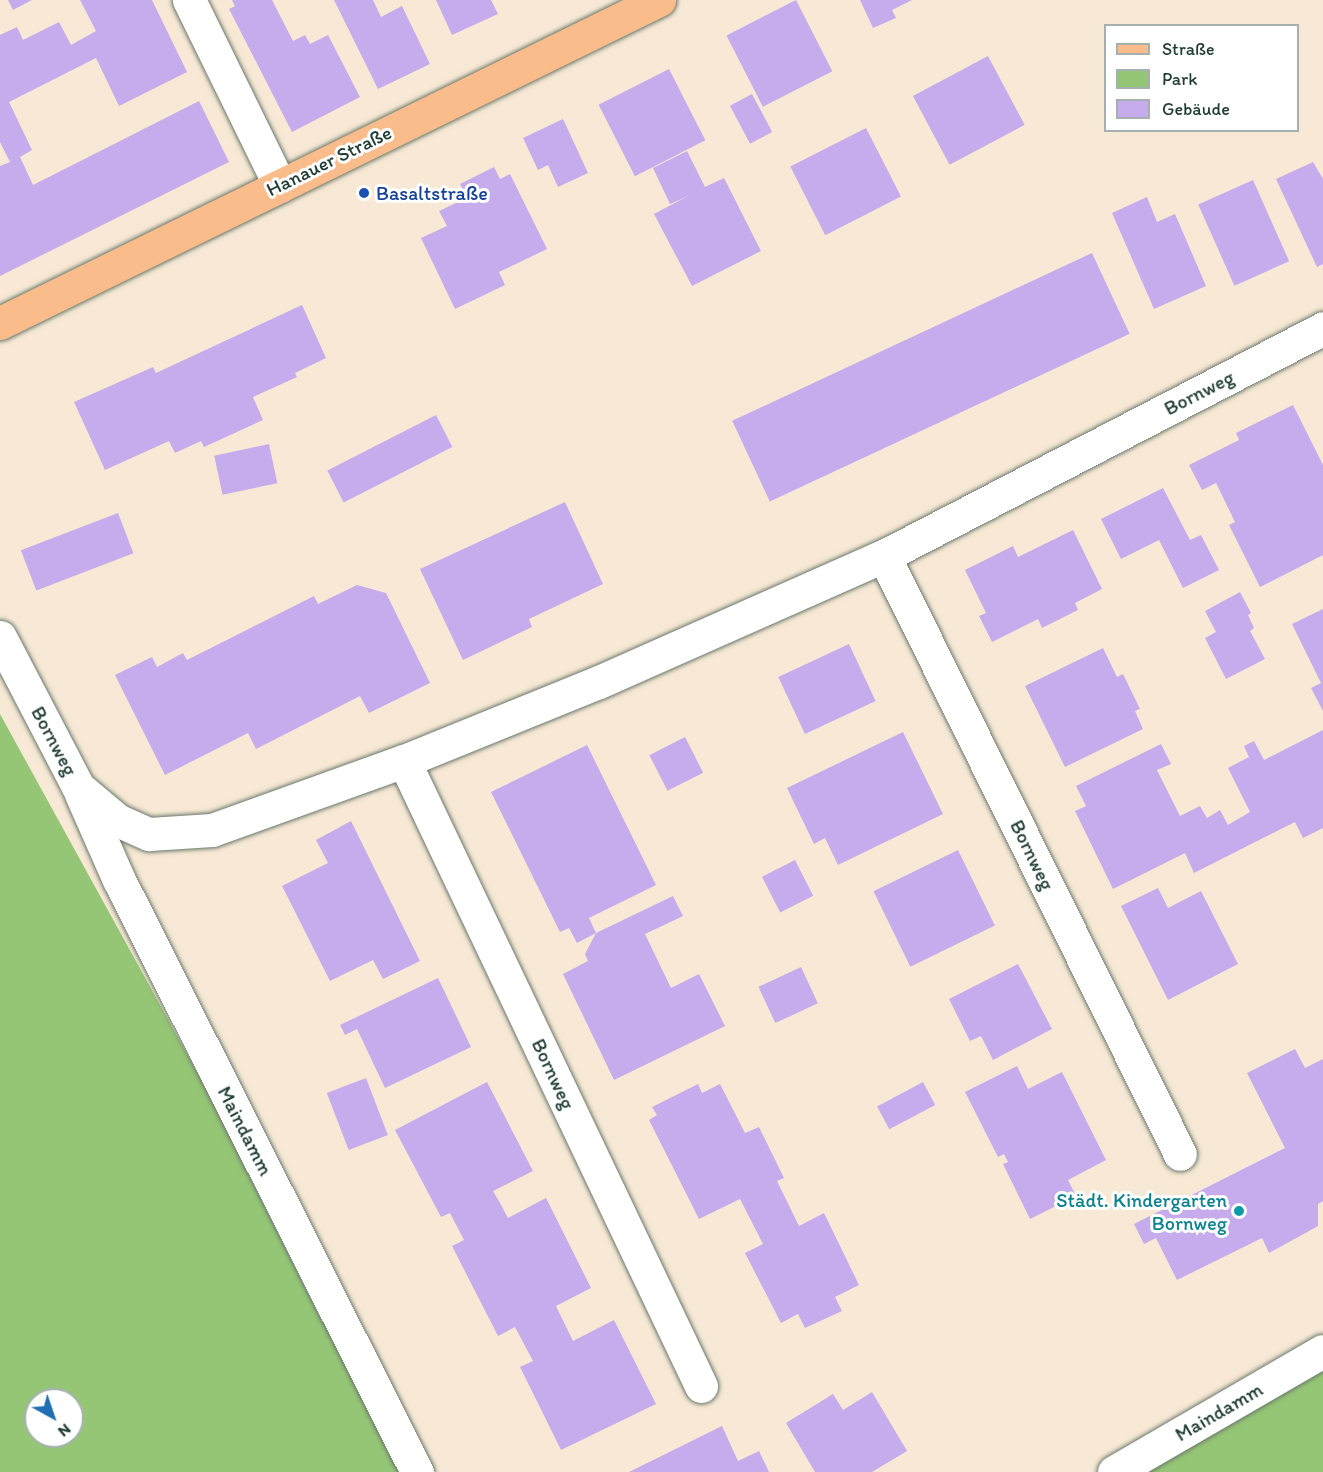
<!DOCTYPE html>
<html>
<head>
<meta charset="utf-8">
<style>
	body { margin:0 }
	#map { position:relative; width:1323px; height:1472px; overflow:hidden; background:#f7e9d5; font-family:Itim,sans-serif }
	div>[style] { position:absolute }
	.green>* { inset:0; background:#95c676 }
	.building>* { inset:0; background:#c6acec; transform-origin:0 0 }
	.roads { filter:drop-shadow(0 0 2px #6b796c) drop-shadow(0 0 2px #6b796c) }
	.minor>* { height:33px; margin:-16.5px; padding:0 16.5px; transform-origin:16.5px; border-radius:16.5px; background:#fff }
	.major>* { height:33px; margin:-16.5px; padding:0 16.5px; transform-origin:16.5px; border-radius:16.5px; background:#f9bc8a }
	.dots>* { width:16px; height:16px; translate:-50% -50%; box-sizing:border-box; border:3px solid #fff; border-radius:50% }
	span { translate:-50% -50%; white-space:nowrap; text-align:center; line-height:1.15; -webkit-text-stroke:6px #fff; paint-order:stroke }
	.street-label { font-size:20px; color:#1f3d34 }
	.transit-label { font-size:20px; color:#164399 }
	.left { translate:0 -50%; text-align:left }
	.culture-label { font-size:20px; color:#0d838f }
	.right { translate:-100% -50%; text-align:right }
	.legend { position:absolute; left:1104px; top:24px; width:195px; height:108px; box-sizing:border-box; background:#fff; border:2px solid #a5b1ae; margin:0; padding:8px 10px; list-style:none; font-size:18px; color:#1f3d34 }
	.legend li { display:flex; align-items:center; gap:12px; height:30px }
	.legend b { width:30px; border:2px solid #a5b1ae }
	.north { position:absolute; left:24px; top:1388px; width:60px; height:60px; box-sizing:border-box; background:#fff; border:2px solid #a5b1ae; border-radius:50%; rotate:140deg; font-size:16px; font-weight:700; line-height:24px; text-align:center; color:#1f3d34 }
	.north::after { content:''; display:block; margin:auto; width:21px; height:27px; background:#1f6fb2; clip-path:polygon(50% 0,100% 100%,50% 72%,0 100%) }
</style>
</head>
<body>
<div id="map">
	<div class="green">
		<i style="clip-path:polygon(evenodd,0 714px,417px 1472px,0 1472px,0 714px,36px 1400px,72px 1400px,72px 1436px,36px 1436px,36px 1400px)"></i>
		<i style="clip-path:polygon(1323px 1351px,1323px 1472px,1114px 1472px)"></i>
	</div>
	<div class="building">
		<i style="clip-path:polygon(8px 0,32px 0,13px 10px)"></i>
		<i style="clip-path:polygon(80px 0,152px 0,187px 72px,119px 106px,96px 58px,9px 102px,32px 150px,20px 157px,33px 185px,199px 101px,229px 162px,0 276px,0 166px,10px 162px,0 142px,0 35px,17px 27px,23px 40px,59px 22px,71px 45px,96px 31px)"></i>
		<i style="clip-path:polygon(232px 0,272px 0,293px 41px,305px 35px,310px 44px,328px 35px,360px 97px,292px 132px,229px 9px,235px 6px)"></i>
		<i style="clip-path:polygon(334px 0,373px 0,381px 17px,402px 6px,430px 64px,378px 89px)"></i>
		<i style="clip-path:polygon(436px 0,491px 0,498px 14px,452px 35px)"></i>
		<i style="left:796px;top:0;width:80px;height:78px;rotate:63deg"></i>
		<i style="clip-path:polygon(860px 0,912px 0,892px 10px,896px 18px,873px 28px)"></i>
		<i style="left:988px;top:56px;width:78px;height:85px;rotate:62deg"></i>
		<i style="left:669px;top:69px;width:80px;height:79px;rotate:63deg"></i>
		<i style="left:752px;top:94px;width:43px;height:25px;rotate:62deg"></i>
		<i style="clip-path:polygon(563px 119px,588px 173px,558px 187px,548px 165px,538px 170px,523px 138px)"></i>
		<i style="left:866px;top:128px;width:77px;height:85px;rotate:63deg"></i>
		<i style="clip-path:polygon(687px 151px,705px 187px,724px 178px,761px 251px,692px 286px,654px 214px,688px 196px,670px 204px,653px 168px)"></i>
		<i style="clip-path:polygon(1313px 162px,1323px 179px,1323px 264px,1317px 267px,1276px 179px)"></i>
		<i style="clip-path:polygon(494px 167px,500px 179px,510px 174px,547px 249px,499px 272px,505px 285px,455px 309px,421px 238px,447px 226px,439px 211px,467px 198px,460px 184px)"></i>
		<i style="left:1253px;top:180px;width:89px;height:60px;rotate:66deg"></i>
		<i style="clip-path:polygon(1147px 197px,1157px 222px,1175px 214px,1206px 286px,1154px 309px,1112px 213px)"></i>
		<i style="left:1092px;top:253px;width:89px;height:397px;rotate:65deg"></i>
		<i style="clip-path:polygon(302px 305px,326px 358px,295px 373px,297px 377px,253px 397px,263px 420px,204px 447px,201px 441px,175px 453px,169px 441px,105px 470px,74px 402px,153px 367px,156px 373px)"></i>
		<i style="clip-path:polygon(1293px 405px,1323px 465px,1323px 555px,1260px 587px,1229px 525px,1235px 522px,1216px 483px,1202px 490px,1189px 465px,1239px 440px,1236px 433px)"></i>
		<i style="left:436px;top:415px;width:36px;height:122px;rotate:63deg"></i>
		<i style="left:269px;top:444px;width:40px;height:56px;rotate:78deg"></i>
		<i style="clip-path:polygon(1163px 488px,1190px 540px,1201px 535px,1219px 570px,1183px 588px,1159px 540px,1121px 559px,1101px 519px)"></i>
		<i style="clip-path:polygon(565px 502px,603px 584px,529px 619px,532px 627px,463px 660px,420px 569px)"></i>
		<i style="left:118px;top:513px;width:43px;height:104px;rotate:69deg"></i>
		<i style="clip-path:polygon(1073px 530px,1102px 589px,1075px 603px,1078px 610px,1042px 628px,1038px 619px,992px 642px,979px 616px,986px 613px,965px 570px,1013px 546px,1018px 557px)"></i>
		<i style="clip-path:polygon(357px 585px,386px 593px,430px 683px,369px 713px,360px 696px,256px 749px,248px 733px,165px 775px,115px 675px,152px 657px,157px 667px,183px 653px,187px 660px,314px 596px,318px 604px)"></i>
		<i style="clip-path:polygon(1240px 592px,1251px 613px,1248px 615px,1254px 628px,1250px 631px,1265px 659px,1226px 679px,1205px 638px,1216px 632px,1205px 611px)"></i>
		<i style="clip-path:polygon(1323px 609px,1323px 711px,1311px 688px,1321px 683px,1292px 624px)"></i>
		<i style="left:849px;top:644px;width:63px;height:78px;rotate:65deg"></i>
		<i style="clip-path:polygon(1103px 648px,1117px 677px,1123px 674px,1140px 709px,1135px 711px,1143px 729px,1065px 767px,1025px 686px)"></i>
		<i style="clip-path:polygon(1323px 730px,1323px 828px,1303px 838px,1295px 822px,1194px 873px,1185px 853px,1113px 889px,1075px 811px,1086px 806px,1076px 786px,1161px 744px,1171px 764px,1157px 770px,1180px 816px,1200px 806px,1207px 818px,1220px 810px,1228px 825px,1250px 812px,1228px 768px,1249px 757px,1244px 746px,1254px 741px,1264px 760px)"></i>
		<i style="clip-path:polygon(903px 732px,943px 814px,838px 865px,825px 838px,814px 844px,787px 788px)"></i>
		<i style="left:685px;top:737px;width:40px;height:40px;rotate:63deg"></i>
		<i style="clip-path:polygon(587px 745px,656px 885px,589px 918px,596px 933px,673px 896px,683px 916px,645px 934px,671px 988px,699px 974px,725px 1026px,614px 1080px,563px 974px,588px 961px,585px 954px,596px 933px,577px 943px,569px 928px,560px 932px,491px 792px)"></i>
		<i style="clip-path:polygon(351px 821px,420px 961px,383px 979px,373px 960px,330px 981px,282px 886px,328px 863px,316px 840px)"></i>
		<i style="left:958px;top:850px;width:84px;height:94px;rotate:64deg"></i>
		<i style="left:795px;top:860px;width:40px;height:37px;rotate:63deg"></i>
		<i style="clip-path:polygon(1158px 888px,1168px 908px,1201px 891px,1238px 964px,1168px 1000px,1121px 906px)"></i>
		<i style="clip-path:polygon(1018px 964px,1052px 1029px,993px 1060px,981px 1036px,970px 1041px,949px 999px)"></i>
		<i style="left:801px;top:967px;width:40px;height:47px;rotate:65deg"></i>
		<i style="clip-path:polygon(438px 978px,471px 1047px,385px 1088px,357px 1029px,345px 1035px,340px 1025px)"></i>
		<i style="clip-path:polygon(1295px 1049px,1305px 1068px,1323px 1059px,1323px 1201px,1318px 1204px,1318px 1226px,1269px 1253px,1262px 1238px,1177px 1280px,1156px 1238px,1144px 1244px,1134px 1224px,1285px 1148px,1247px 1073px)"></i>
		<i style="clip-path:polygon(1017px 1066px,1028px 1089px,1062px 1072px,1106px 1160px,1068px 1180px,1076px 1196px,1030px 1219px,1003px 1164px,1008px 1162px,1004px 1154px,998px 1157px,965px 1092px)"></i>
		<i style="left:366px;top:1078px;width:61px;height:42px;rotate:69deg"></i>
		<i style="clip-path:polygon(487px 1082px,533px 1171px,493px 1191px,500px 1203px,508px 1218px,546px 1198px,591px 1288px,556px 1306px,573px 1341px,614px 1320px,656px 1404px,561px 1450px,520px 1367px,533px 1361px,515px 1327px,498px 1336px,452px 1246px,464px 1240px,450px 1213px,441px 1217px,395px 1130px)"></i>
		<i style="left:923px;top:1082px;width:26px;height:52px;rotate:62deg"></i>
		<i style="clip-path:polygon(698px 1084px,702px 1093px,720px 1084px,745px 1133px,759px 1127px,784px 1178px,777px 1181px,799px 1226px,824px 1213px,859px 1285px,835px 1297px,842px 1311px,805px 1328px,798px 1314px,781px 1323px,745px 1253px,763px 1244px,740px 1199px,699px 1219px,649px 1120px,657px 1115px,652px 1107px)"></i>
		<i style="clip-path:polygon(872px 1392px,907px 1451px,872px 1472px,815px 1472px,786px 1423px,833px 1394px,843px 1410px)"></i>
		<i style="clip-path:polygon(722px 1426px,738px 1461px,759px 1451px,769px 1472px,629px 1472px)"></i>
	</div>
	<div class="roads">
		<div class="minor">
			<i style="left:189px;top:0;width:207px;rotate:63.9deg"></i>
			<i style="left:884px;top:556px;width:667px;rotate:63.67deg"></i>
			<i style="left:0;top:637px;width:169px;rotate:62.5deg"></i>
			<i style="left:78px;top:787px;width:51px;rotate:40.2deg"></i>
			<i style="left:117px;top:820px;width:35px;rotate:24deg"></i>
			<i style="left:149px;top:834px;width:63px;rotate:-3.6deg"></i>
			<i style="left:212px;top:830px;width:204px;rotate:-19.8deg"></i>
			<i style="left:404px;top:761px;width:210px;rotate:-22.1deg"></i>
			<i style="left:599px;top:682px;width:312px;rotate:-23.9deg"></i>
			<i style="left:884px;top:556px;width:495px;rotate:-27.4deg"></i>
			<i style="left:404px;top:761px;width:692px;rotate:64.58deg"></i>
			<i style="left:81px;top:794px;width:94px;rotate:66.2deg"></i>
			<i style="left:119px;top:880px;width:663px;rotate:63.28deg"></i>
			<i style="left:1114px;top:1472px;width:241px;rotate:-30.1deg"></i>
		</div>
		<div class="major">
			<i style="left:0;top:323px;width:734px;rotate:-26.11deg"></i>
		</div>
	</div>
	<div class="dots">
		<i style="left:364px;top:193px;background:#1a4fb4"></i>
		<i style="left:1239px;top:1211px;background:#0f9aa8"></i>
	</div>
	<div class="street-label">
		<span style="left:329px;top:161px;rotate:-26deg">Hanauer Straße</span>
		<span style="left:1199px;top:393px;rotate:-27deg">Bornweg</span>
		<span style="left:54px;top:741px;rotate:62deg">Bornweg</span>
		<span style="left:1032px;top:855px;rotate:64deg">Bornweg</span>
		<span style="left:553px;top:1074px;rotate:65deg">Bornweg</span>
		<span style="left:245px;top:1131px;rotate:63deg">Maindamm</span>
		<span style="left:1219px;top:1412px;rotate:-30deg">Maindamm</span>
	</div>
	<div class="transit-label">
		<span class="left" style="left:376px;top:193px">Basaltstraße</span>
	</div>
	<div class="culture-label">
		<span class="right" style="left:1227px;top:1212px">Städt. Kindergarten<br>Bornweg</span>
	</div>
	<ul class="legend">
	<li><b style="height:8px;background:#f9bc8a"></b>Straße</li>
	<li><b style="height:16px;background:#95c676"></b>Park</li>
	<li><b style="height:16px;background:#c6acec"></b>Gebäude</li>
	</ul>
	<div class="north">N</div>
</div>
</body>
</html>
